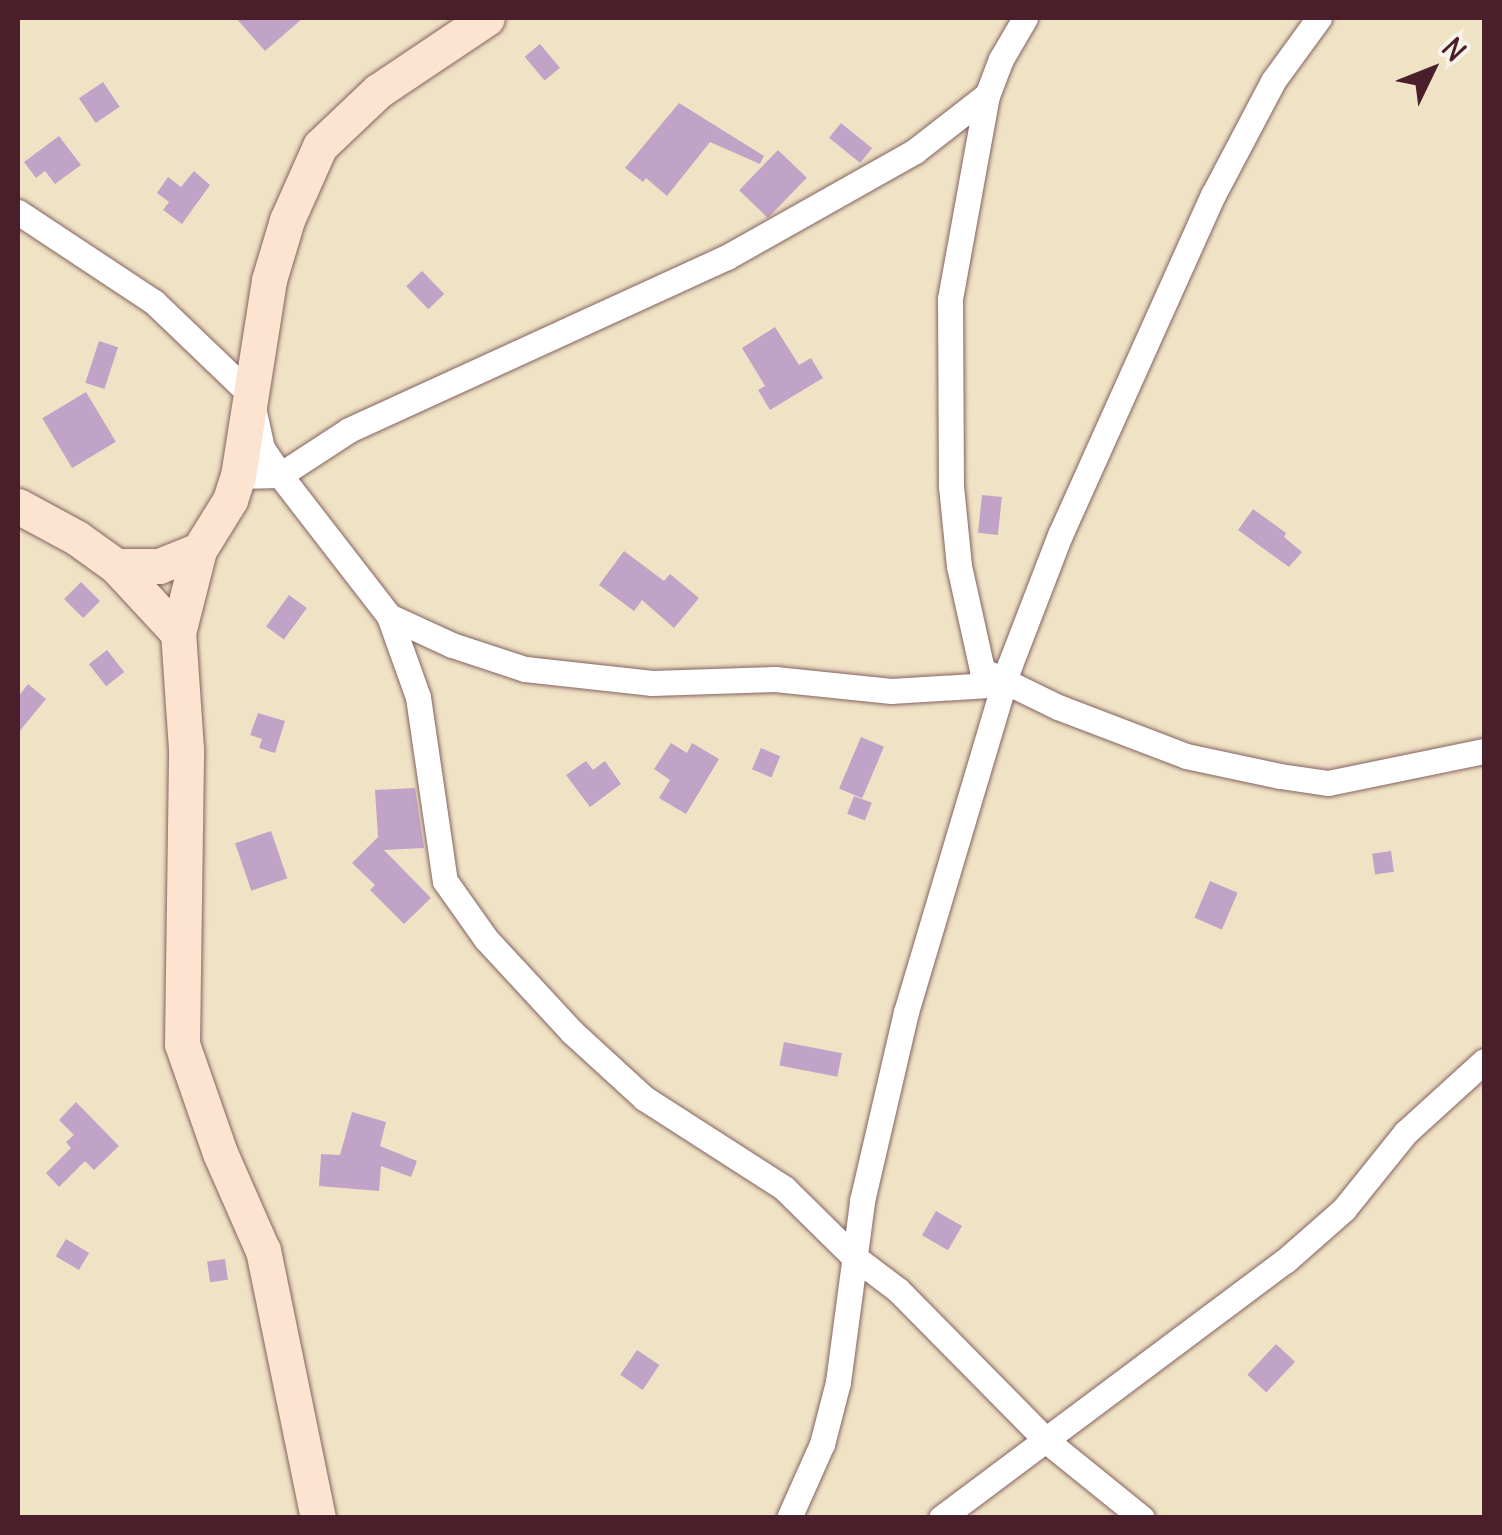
<!DOCTYPE html>
<html>
<head>
<meta charset="utf-8">
<style>
	body { margin:0 }
	#map { position:relative; width:1502px; height:1535px; overflow:hidden; background:#f0e2c5; font-family:Delius,sans-serif }
	div>[style] { position:absolute }
	.building>* { inset:0; background:#c1a3c8; transform-origin:0 0 }
	.roads { filter:drop-shadow(0 0 2px #846361) drop-shadow(0 0 2px #846361) }
	.street>* { height:25px; margin:-12.5px; padding:0 12.5px; transform-origin:12.5px; border-radius:12.5px; background:#fff }
	.secondary>* { height:35px; margin:-17.5px; padding:0 17.5px; transform-origin:17.5px; border-radius:17.5px; background:#fde4d1 }
	span { translate:-50% -50%; white-space:nowrap; text-align:center; line-height:1.15; -webkit-text-stroke:9px #f7f3e8; paint-order:stroke }
	.frame { position:absolute; inset:0; border:20px solid #4a1f2b; pointer-events:none }
	.north { position:absolute; left:1382px; top:20px; width:100px; height:100px; -webkit-text-stroke:8px #f7f3e8; paint-order:stroke; rotate:47deg; font-size:28px; font-weight:700; line-height:40px; text-align:center; color:#4a1f2b }
	.north::after { content:''; display:block; margin:auto; width:35px; height:45px; background:#4a1f2b; clip-path:polygon(50% 0,100% 100%,50% 72%,0 100%) }
</style>
</head>
<body>
<div id="map">
	<div class="building">
		<i style="clip-path:polygon(236px 18px,303px 18px,265px 51px)"></i>
		<i style="left:540px;top:44px;width:31px;height:20px;rotate:50deg"></i>
		<i style="left:103px;top:82px;width:30px;height:29px;rotate:56deg"></i>
		<i style="clip-path:polygon(679px 103px,764px 156px,760px 164px,710px 142px,667px 196px,646px 178px,643px 182px,625px 168px)"></i>
		<i style="left:841px;top:123px;width:40px;height:19px;rotate:39deg"></i>
		<i style="clip-path:polygon(59px 136px,81px 165px,55px 184px,45px 171px,36px 178px,24px 162px)"></i>
		<i style="left:778px;top:150px;width:40px;height:56px;rotate:44deg"></i>
		<i style="clip-path:polygon(194px 171px,210px 185px,182px 224px,163px 210px,169px 202px,157px 193px,168px 177px,181px 187px)"></i>
		<i style="left:422px;top:271px;width:32px;height:22px;rotate:46deg"></i>
		<i style="clip-path:polygon(775px 327px,799px 365px,811px 358px,823px 378px,770px 410px,758px 390px,765px 386px,742px 348px)"></i>
		<i style="left:99px;top:341px;width:20px;height:44px;rotate:18deg"></i>
		<i style="left:86px;top:392px;width:58px;height:51px;rotate:59deg"></i>
		<i style="left:982px;top:495px;width:20px;height:38px;rotate:6deg"></i>
		<i style="clip-path:polygon(1253px 509px,1286px 533px,1284px 537px,1302px 552px,1289px 567px,1238px 530px)"></i>
		<i style="clip-path:polygon(624px 551px,664px 581px,670px 574px,699px 598px,674px 628px,642px 600px,634px 611px,599px 585px)"></i>
		<i style="left:81px;top:582px;width:27px;height:24px;rotate:45deg"></i>
		<i style="left:289px;top:595px;width:22px;height:39px;rotate:36deg"></i>
		<i style="left:107px;top:650px;width:28px;height:23px;rotate:52deg"></i>
		<i style="clip-path:polygon(28px 684px,46px 699px,18px 733px,18px 697px)"></i>
		<i style="clip-path:polygon(258px 713px,285px 721px,275px 753px,259px 748px,262px 739px,250px 735px)"></i>
		<i style="left:861px;top:737px;width:25px;height:56px;rotate:23deg"></i>
		<i style="clip-path:polygon(671px 743px,687px 753px,692px 743px,719px 759px,686px 814px,659px 798px,670px 780px,654px 769px)"></i>
		<i style="left:761px;top:748px;width:21px;height:23px;rotate:23deg"></i>
		<i style="clip-path:polygon(586px 761px,593px 770px,605px 761px,621px 784px,590px 807px,566px 775px)"></i>
		<i style="clip-path:polygon(415px 788px,424px 848px,384px 850px,431px 898px,404px 924px,370px 890px,375px 885px,352px 863px,378px 837px,375px 790px)"></i>
		<i style="left:854px;top:796px;width:19px;height:19px;rotate:21deg"></i>
		<i style="left:271px;top:831px;width:50px;height:38px;rotate:71deg"></i>
		<i style="left:1391px;top:851px;width:21px;height:19px;rotate:82deg"></i>
		<i style="left:1210px;top:881px;width:30px;height:40px;rotate:23deg"></i>
		<i style="left:784px;top:1042px;width:59px;height:24px;rotate:11deg"></i>
		<i style="clip-path:polygon(76px 1102px,119px 1146px,94px 1170px,85px 1161px,59px 1187px,46px 1173px,71px 1148px,66px 1142px,74px 1135px,59px 1120px)"></i>
		<i style="clip-path:polygon(352px 1112px,386px 1122px,380px 1146px,417px 1161px,411px 1177px,381px 1166px,379px 1191px,319px 1186px,321px 1154px,340px 1155px)"></i>
		<i style="left:936px;top:1211px;width:30px;height:28px;rotate:30deg"></i>
		<i style="left:66px;top:1239px;width:27px;height:20px;rotate:31deg"></i>
		<i style="left:225px;top:1259px;width:21px;height:18px;rotate:82deg"></i>
		<i style="left:1276px;top:1344px;width:26px;height:42px;rotate:43deg"></i>
		<i style="left:637px;top:1350px;width:27px;height:30px;rotate:34deg"></i>
	</div>
	<div class="roads">
		<div class="street">
			<i style="left:1025px;top:18px;width:48px;rotate:120.3deg"></i>
			<i style="left:1001px;top:59px;width:39px;rotate:111deg"></i>
			<i style="left:987px;top:95px;width:207px;rotate:100.3deg"></i>
			<i style="left:950px;top:299px;width:187px;rotate:89.7deg"></i>
			<i style="left:951px;top:486px;width:80px;rotate:84.3deg"></i>
			<i style="left:959px;top:566px;width:107px;rotate:77.5deg"></i>
			<i style="left:982px;top:670px;width:85px;rotate:26deg"></i>
			<i style="left:1058px;top:707px;width:137px;rotate:20.9deg"></i>
			<i style="left:1186px;top:756px;width:96px;rotate:12deg"></i>
			<i style="left:1280px;top:776px;width:49px;rotate:8.3deg"></i>
			<i style="left:1328px;top:783px;width:159px;rotate:-11.6deg"></i>
			<i style="left:18px;top:212px;width:163px;rotate:33.5deg"></i>
			<i style="left:154px;top:302px;width:133px;rotate:43.8deg"></i>
			<i style="left:250px;top:394px;width:55px;rotate:77.5deg"></i>
			<i style="left:262px;top:448px;width:32px;rotate:56deg"></i>
			<i style="left:280px;top:475px;width:82px;rotate:-33.1deg"></i>
			<i style="left:349px;top:430px;width:416px;rotate:-24.6deg"></i>
			<i style="left:727px;top:257px;width:216px;rotate:-29.4deg"></i>
			<i style="left:915px;top:151px;width:91px;rotate:-37.9deg"></i>
			<i style="left:238px;top:476px;width:42px;rotate:-1.4deg"></i>
			<i style="left:280px;top:475px;width:178px;rotate:52.3deg"></i>
			<i style="left:389px;top:616px;width:86px;rotate:70.3deg"></i>
			<i style="left:418px;top:697px;width:186px;rotate:81.7deg"></i>
			<i style="left:445px;top:881px;width:71px;rotate:54.7deg"></i>
			<i style="left:486px;top:939px;width:127px;rotate:47.2deg"></i>
			<i style="left:572px;top:1032px;width:98px;rotate:42.5deg"></i>
			<i style="left:644px;top:1098px;width:166px;rotate:32.7deg"></i>
			<i style="left:784px;top:1188px;width:97px;rotate:44.6deg"></i>
			<i style="left:853px;top:1256px;width:56px;rotate:37.1deg"></i>
			<i style="left:898px;top:1290px;width:214px;rotate:45.4deg"></i>
			<i style="left:1048px;top:1442px;width:121px;rotate:39deg"></i>
			<i style="left:389px;top:616px;width:69px;rotate:24.7deg"></i>
			<i style="left:452px;top:645px;width:77px;rotate:18.2deg"></i>
			<i style="left:525px;top:669px;width:128px;rotate:6.3deg"></i>
			<i style="left:652px;top:683px;width:123px;rotate:-1.9deg"></i>
			<i style="left:775px;top:679px;width:117px;rotate:5.9deg"></i>
			<i style="left:891px;top:691px;width:114px;rotate:-3.5deg"></i>
			<i style="left:789px;top:1518px;width:81px;rotate:-66deg"></i>
			<i style="left:822px;top:1444px;width:64px;rotate:-75.5deg"></i>
			<i style="left:838px;top:1382px;width:183px;rotate:-82.4deg"></i>
			<i style="left:862px;top:1201px;width:194px;rotate:-76.9deg"></i>
			<i style="left:906px;top:1012px;width:360px;rotate:-73.4deg"></i>
			<i style="left:1009px;top:667px;width:142px;rotate:-68.9deg"></i>
			<i style="left:1060px;top:535px;width:373px;rotate:-65.8deg"></i>
			<i style="left:1213px;top:195px;width:129px;rotate:-62.2deg"></i>
			<i style="left:1273px;top:81px;width:78px;rotate:-53.9deg"></i>
			<i style="left:941px;top:1518px;width:429px;rotate:-36.8deg"></i>
			<i style="left:1285px;top:1261px;width:79px;rotate:-41.4deg"></i>
			<i style="left:1344px;top:1209px;width:99px;rotate:-51.2deg"></i>
			<i style="left:1406px;top:1132px;width:105px;rotate:-42.3deg"></i>
		</div>
		<div class="secondary">
			<i style="left:18px;top:506px;width:67px;rotate:28.5deg"></i>
			<i style="left:77px;top:538px;width:48px;rotate:35.7deg"></i>
			<i style="left:116px;top:566px;width:91px;rotate:47.2deg"></i>
			<i style="left:116px;top:566px;width:43px"></i>
			<i style="left:159px;top:566px;width:43px;rotate:-21.8deg"></i>
			<i style="left:318px;top:1518px;width:273px;rotate:-101.6deg"></i>
			<i style="left:263px;top:1251px;width:107px;rotate:-113.7deg"></i>
			<i style="left:220px;top:1153px;width:115px;rotate:-109.2deg"></i>
			<i style="left:182px;top:1044px;width:295px;rotate:-89.2deg"></i>
			<i style="left:186px;top:749px;width:116px;rotate:-93.9deg"></i>
			<i style="left:178px;top:633px;width:86px;rotate:-75.8deg"></i>
			<i style="left:199px;top:550px;width:59px;rotate:-58.2deg"></i>
			<i style="left:230px;top:500px;width:25px;rotate:-72deg"></i>
			<i style="left:238px;top:476px;width:198px;rotate:-81deg"></i>
			<i style="left:269px;top:280px;width:63px;rotate:-73.3deg"></i>
			<i style="left:287px;top:220px;width:81px;rotate:-66deg"></i>
			<i style="left:320px;top:146px;width:80px;rotate:-43.5deg"></i>
			<i style="left:378px;top:91px;width:131px;rotate:-33.8deg"></i>
		</div>
	</div>
	<div class="frame"></div>
	<div class="north">N</div>
</div>
</body>
</html>
